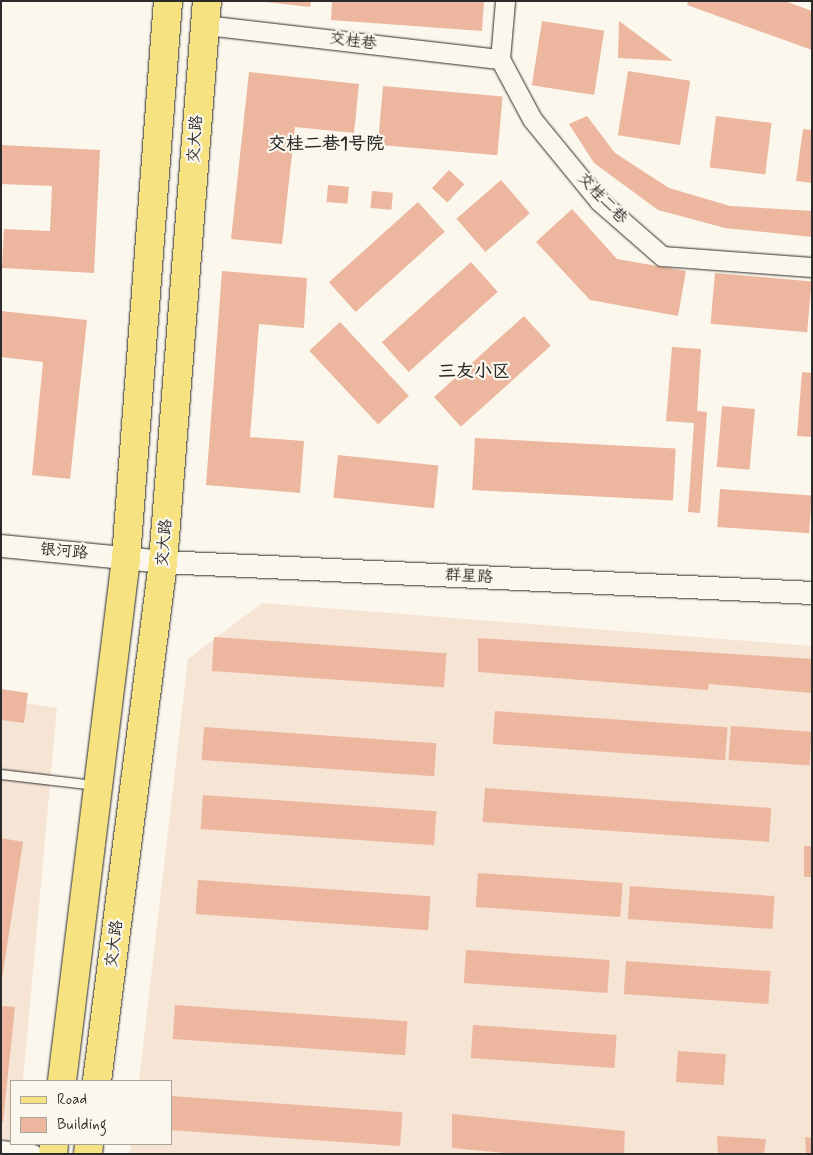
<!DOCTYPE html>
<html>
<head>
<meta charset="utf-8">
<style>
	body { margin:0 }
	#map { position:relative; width:813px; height:1155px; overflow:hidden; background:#fbf7ec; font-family:Mynerve,"LXGW WenKai TC",sans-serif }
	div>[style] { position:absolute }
	.built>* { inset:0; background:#f6e4d5 }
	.building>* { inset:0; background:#ecb79e; transform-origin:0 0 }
	.roads { filter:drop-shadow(0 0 1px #2b2b2b) drop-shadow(0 0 1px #2b2b2b) }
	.service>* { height:9px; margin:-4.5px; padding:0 4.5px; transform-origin:4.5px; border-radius:4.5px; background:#fbf7ec }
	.minor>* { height:19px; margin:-9.5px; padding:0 9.5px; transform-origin:9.5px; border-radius:9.5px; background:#fbf7ec }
	.tertiary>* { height:22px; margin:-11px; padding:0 11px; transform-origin:11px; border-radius:11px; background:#fbf7ec }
	.primary>* { height:28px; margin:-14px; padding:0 14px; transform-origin:14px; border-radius:14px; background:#f6e281 }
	span { translate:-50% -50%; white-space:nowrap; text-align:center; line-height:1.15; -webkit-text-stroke:4.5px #fbf7ec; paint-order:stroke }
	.street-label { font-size:16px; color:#2b2b2b }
	.neighbourhood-label { font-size:18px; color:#2b2b2b; font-weight:700 }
	.frame { position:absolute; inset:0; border:2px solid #2b2b2b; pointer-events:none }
	.legend { position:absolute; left:10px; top:1080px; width:162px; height:65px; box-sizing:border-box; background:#fbf7ec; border:1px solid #a8a59f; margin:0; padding:6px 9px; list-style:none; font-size:15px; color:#2b2b2b }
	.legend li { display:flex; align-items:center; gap:10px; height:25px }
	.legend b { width:25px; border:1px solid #a8a59f }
</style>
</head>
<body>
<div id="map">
	<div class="built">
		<i style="clip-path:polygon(262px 603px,812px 646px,812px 1154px,130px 1154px,131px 1144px,171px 1144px,171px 1081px,139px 1081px,188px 659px)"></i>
		<i style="clip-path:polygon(1px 699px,57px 708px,23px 1081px,11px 1081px,11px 1141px,1px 1140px)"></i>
	</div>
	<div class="building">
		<i style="clip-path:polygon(257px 1px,311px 1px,310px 7px)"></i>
		<i style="clip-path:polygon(332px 1px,484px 1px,482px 31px,331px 20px)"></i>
		<i style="clip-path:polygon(688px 1px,785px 1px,812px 11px,812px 50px,687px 5px)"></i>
		<i style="left:542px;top:21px;width:63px;height:65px;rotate:9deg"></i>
		<i style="clip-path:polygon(619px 21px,673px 61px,618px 58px)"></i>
		<i style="left:628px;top:71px;width:63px;height:65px;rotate:9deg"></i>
		<i style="clip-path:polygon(249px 72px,359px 84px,354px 133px,295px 127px,282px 244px,231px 239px)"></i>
		<i style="left:383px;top:86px;width:120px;height:59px;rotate:5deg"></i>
		<i style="clip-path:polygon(587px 116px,615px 153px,669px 188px,730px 206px,812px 211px,812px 237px,725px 228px,658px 210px,594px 163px,569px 124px)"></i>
		<i style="left:716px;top:116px;width:56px;height:52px;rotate:7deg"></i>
		<i style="clip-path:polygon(803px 129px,812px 130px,812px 183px,796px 181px)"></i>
		<i style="clip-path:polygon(1px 145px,100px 150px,94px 273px,2px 268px,4px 229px,50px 231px,52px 186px,1px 184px)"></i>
		<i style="left:449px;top:170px;width:21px;height:25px;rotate:43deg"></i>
		<i style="left:501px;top:180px;width:44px;height:59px;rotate:49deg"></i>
		<i style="left:328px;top:185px;width:21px;height:17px;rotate:5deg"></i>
		<i style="left:372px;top:191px;width:21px;height:17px;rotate:5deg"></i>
		<i style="left:418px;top:202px;width:40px;height:120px;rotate:48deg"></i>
		<i style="clip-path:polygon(572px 209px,617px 259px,686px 271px,678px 316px,590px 300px,536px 242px)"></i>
		<i style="left:471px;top:262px;width:40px;height:120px;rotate:48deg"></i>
		<i style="clip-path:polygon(222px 271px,307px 278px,304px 328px,259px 324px,250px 437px,304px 441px,300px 493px,206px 485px)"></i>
		<i style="left:715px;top:273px;width:97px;height:51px;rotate:5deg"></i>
		<i style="clip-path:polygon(1px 311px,87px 320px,70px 479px,32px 475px,43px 362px,1px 357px)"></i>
		<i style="left:524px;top:316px;width:40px;height:121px;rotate:48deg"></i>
		<i style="left:340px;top:322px;width:101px;height:42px;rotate:47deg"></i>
		<i style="clip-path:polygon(672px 347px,701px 349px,697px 411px,707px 412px,700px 513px,688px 512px,694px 423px,666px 421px)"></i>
		<i style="clip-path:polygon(802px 372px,812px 373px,812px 437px,797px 436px)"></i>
		<i style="left:722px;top:406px;width:33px;height:61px;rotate:5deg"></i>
		<i style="left:475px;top:438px;width:201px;height:52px;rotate:3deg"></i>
		<i style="left:338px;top:455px;width:101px;height:43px;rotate:6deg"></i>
		<i style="left:720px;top:489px;width:92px;height:38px;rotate:4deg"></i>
		<i style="left:214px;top:637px;width:233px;height:34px;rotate:4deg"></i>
		<i style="clip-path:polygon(478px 638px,812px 659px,812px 693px,709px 684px,708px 690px,478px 672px)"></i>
		<i style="clip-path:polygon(1px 689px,28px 693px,24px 723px,1px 720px)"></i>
		<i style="left:495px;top:711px;width:233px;height:33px;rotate:4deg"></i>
		<i style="left:731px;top:726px;width:81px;height:34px;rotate:4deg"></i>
		<i style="left:204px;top:727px;width:233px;height:33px;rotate:4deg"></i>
		<i style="left:485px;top:788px;width:287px;height:34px;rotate:4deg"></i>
		<i style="left:203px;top:795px;width:234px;height:34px;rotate:4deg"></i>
		<i style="clip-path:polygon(1px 838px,23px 842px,2px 979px,1px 979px)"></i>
		<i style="left:804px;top:846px;width:8px;height:31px"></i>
		<i style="left:478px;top:873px;width:145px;height:34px;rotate:4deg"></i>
		<i style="left:198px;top:880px;width:233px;height:34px;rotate:4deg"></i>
		<i style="left:630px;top:886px;width:145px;height:33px;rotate:4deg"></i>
		<i style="left:466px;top:950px;width:144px;height:33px;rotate:4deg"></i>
		<i style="left:626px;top:961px;width:145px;height:33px;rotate:4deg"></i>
		<i style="left:175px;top:1005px;width:233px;height:34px;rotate:4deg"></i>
		<i style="clip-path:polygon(1px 1006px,15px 1007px,3px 1122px,1px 1122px)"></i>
		<i style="left:473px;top:1025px;width:144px;height:33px;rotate:4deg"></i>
		<i style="left:678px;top:1051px;width:48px;height:31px;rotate:4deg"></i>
		<i style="left:171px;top:1096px;width:232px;height:34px;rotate:4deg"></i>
		<i style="clip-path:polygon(452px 1114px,625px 1131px,624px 1154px,516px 1154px,452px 1148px)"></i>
		<i style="clip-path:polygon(717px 1136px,766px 1139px,764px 1154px,718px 1154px)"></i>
		<i style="clip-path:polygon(805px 1137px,812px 1138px,812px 1154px,806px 1154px)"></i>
	</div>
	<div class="roads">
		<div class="service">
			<i style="left:1px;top:774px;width:95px;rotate:6.7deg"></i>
		</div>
		<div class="minor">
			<i style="left:505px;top:1px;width:58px;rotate:94.9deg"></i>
			<i style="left:500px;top:59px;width:68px;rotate:61.9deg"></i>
			<i style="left:532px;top:119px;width:106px;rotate:50.7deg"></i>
			<i style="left:599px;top:201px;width:84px;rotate:41.1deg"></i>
			<i style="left:662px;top:256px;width:150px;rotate:4.2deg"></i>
			<i style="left:205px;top:25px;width:297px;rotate:6.6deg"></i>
			<i style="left:1px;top:1150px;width:32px;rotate:7deg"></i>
		</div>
		<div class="tertiary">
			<i style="left:1px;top:546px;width:163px;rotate:5.6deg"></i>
			<i style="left:163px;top:562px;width:650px;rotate:2.73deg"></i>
		</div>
		<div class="primary">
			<i style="left:62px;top:1081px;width:527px;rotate:-83.02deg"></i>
			<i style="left:126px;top:558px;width:559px;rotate:-85.69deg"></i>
			<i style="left:97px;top:1081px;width:523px;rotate:-82.75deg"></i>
			<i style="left:163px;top:562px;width:563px;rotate:-85.52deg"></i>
			<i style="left:53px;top:1154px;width:10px;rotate:-84deg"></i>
			<i style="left:88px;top:1154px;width:10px;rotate:-84deg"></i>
		</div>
	</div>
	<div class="street-label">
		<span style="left:353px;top:42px;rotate:7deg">交桂巷</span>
		<span style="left:196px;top:139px;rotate:-86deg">交大路</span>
		<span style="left:602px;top:199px;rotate:46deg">交桂二巷</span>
		<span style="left:165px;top:543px;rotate:-85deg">交大路</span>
		<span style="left:64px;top:552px;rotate:5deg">银河路</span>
		<span style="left:469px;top:577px;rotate:3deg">群星路</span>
		<span style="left:115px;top:944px;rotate:-83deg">交大路</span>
	</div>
	<div class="neighbourhood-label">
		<span style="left:326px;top:144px">交桂二巷1号院</span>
		<span style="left:474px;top:372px">三友小区</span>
	</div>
	<div class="frame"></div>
	<ul class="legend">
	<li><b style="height:6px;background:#f6e281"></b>Road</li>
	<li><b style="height:14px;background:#ecb79e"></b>Building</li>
	</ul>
</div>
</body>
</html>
